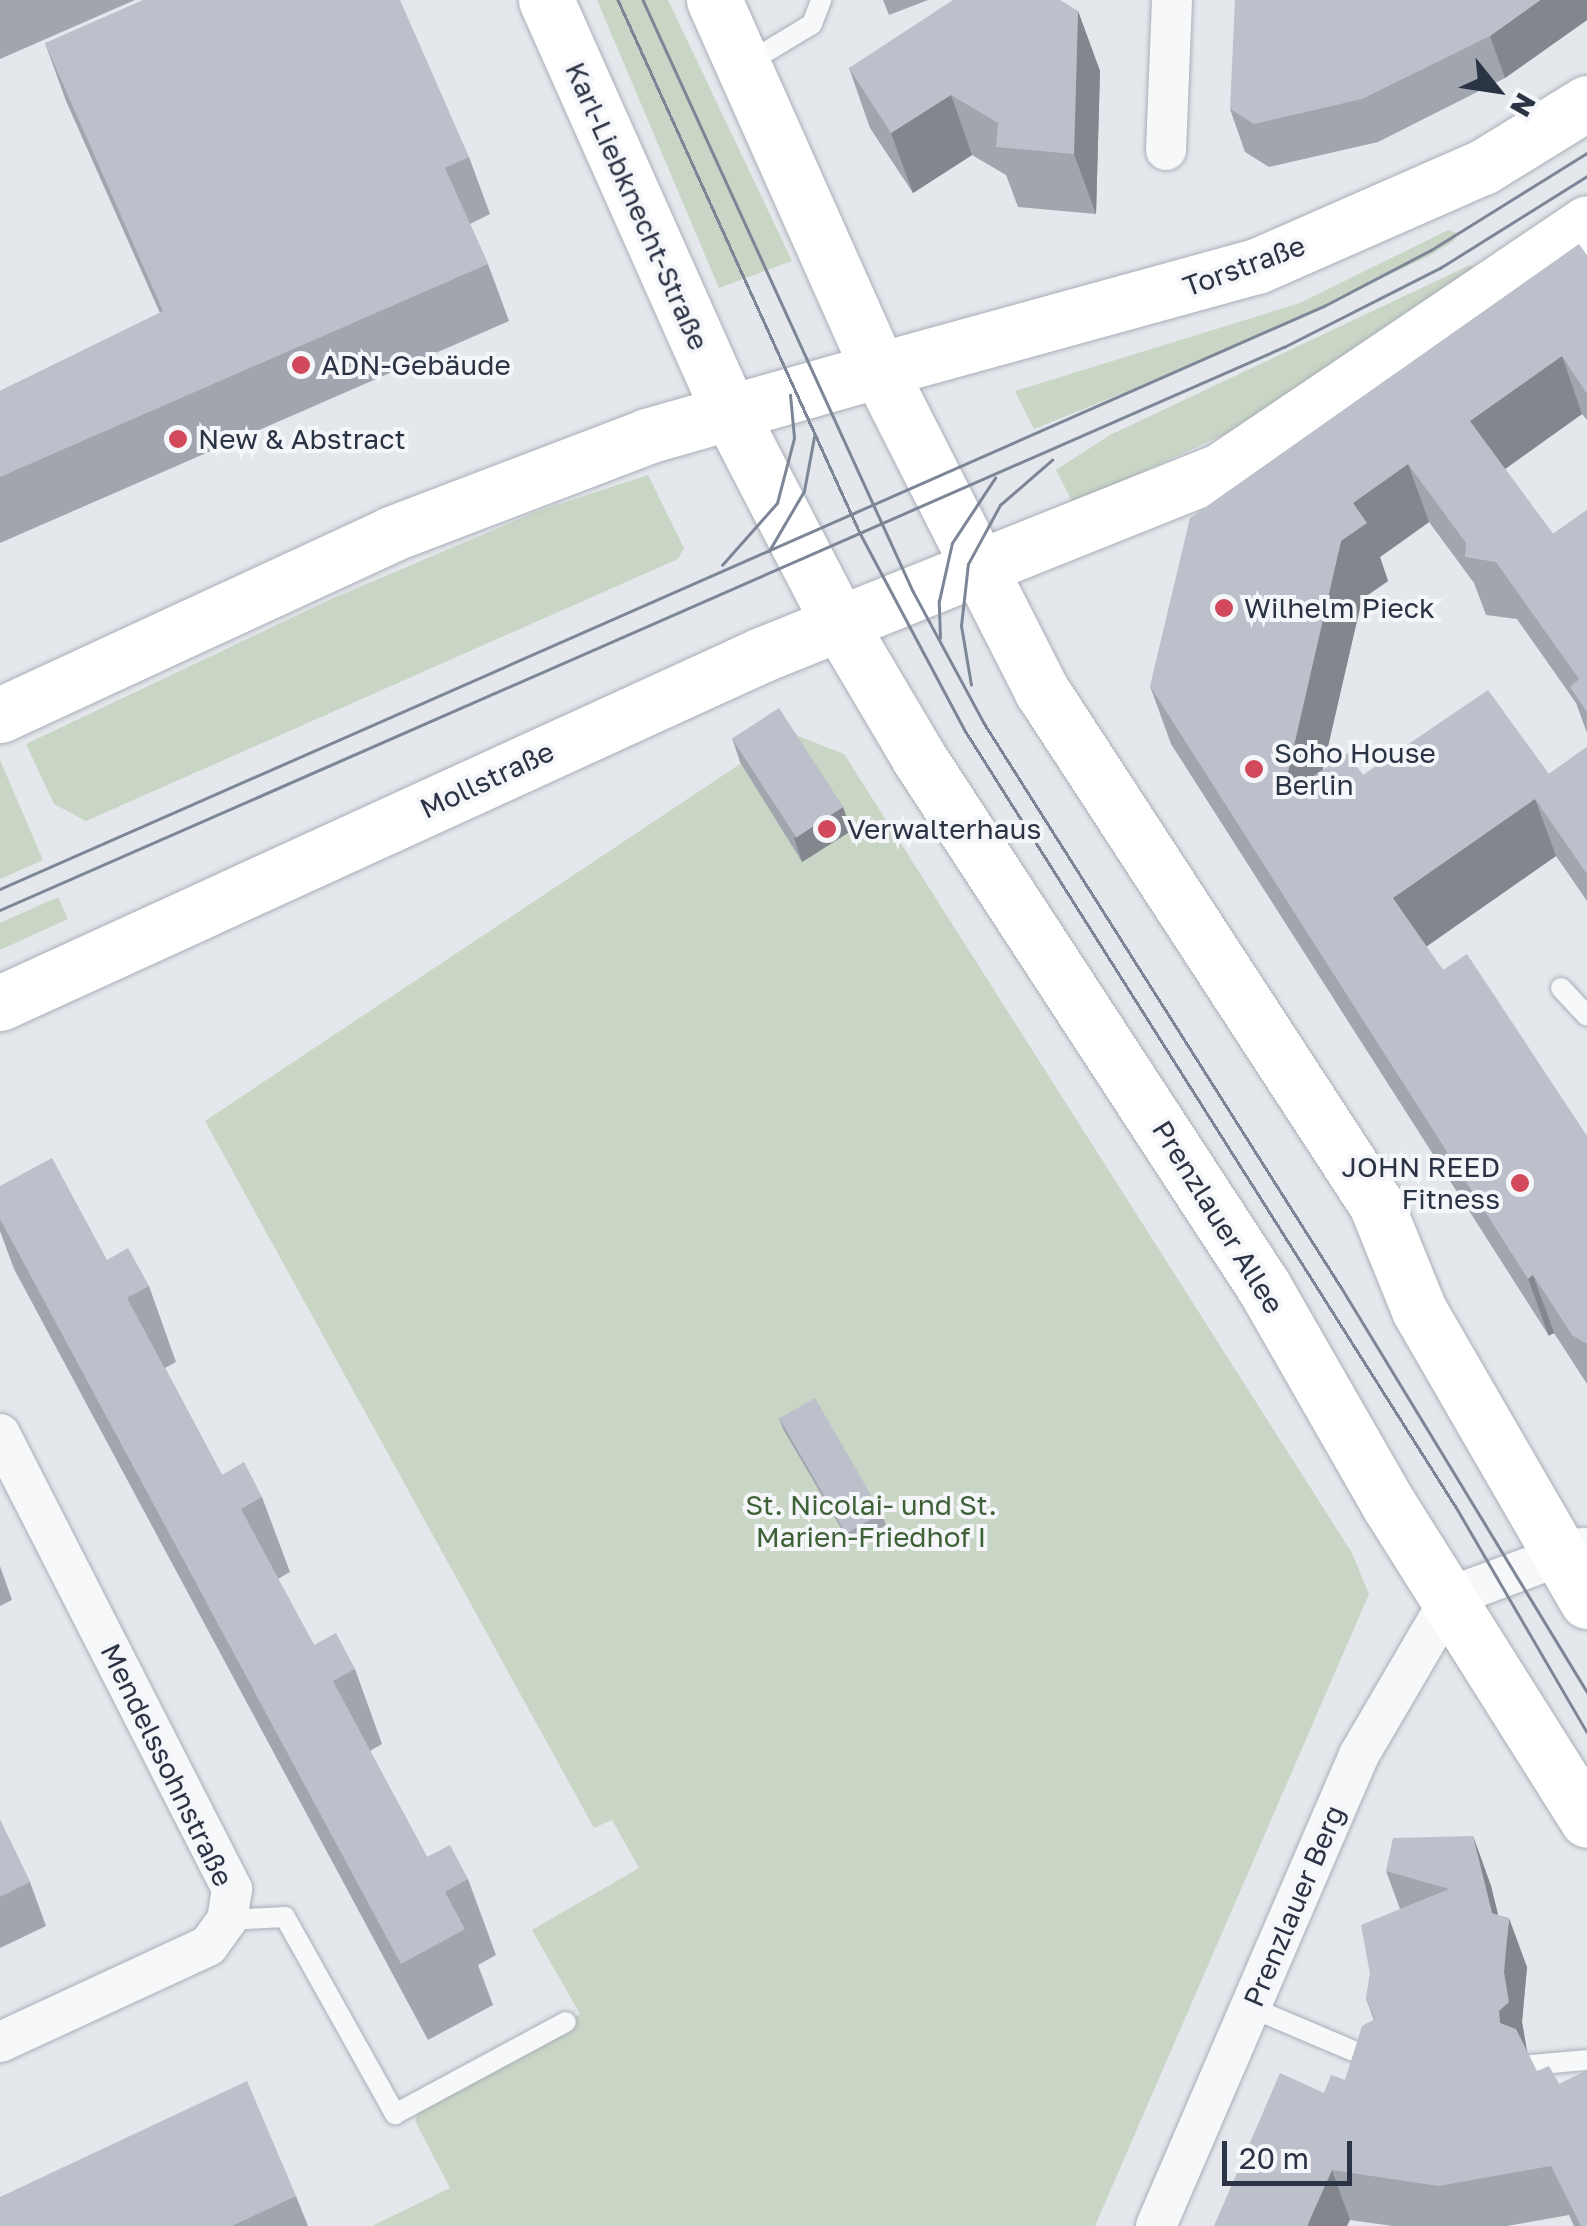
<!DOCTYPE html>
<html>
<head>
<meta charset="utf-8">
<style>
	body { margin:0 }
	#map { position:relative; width:1587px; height:2226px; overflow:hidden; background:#e4e7ec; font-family:"Golos Text",sans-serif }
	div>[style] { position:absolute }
	.green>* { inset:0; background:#c9d6c5 }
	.roads { filter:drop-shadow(0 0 2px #a9aeb7) drop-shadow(0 0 2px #a9aeb7) }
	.lane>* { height:20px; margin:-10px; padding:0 10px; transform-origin:10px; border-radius:10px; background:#f7f8fa }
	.street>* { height:40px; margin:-20px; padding:0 20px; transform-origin:20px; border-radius:20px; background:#f7f8fa }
	.secondary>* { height:55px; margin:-27.5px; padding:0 27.5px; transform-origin:27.5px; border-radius:27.5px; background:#fff }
	.primary>* { height:55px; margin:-27.5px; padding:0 27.5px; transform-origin:27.5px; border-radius:27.5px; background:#fff }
	.tram>* { height:2.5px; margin:-1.25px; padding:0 1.25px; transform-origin:1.25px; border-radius:1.25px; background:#7d8696 }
	.wall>* { inset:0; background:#a1a5ae }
	.shaded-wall>* { inset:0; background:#83868d; transform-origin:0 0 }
	.building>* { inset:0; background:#bbc0ca; transform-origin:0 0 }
	.dots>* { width:28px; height:28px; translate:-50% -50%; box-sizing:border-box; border:5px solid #f4f6f9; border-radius:50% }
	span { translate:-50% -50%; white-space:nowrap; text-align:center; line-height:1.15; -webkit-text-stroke:8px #f4f6f9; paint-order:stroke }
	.street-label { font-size:28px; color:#2b3445 }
	.poi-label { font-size:28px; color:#2b3445 }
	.left { translate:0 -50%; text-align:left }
	.right { translate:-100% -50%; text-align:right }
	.park-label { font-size:28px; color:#3f6138 }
	.north { position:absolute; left:1447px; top:40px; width:100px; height:100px; -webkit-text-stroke:8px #f4f6f9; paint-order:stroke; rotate:120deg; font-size:28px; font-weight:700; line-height:40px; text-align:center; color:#2b3445 }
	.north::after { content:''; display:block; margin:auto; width:35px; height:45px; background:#2b3445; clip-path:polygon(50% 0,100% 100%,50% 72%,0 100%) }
	.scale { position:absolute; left:1222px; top:2141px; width:130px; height:45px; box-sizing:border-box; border:5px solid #2b3445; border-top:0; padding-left:12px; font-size:30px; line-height:35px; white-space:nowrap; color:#2b3445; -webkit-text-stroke:8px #f4f6f9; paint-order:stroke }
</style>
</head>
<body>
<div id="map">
	<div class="green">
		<i style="clip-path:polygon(597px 0,668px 0,792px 261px,719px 288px)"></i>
		<i style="clip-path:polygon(1448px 230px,1457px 233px,1454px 241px,1429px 256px,1227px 351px,1034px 429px,1015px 391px,1300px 303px)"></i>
		<i style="clip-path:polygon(1470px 265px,1478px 269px,1252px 422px,1073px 503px,1056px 470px,1110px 435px)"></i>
		<i style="clip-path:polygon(648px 475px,684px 548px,678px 559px,86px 821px,54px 804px,26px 744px,329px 600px,538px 511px)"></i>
		<i style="clip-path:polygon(788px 732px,844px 754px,1352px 1553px,1369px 1594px,1095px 2226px,372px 2226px,450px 2188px,415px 2121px,423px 2102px,580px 2014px,532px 1930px,639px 1868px,612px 1820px,594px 1828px,205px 1121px)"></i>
		<i style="clip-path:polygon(0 760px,43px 860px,0 879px)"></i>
		<i style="clip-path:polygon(58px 897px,68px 919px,0 950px,0 923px)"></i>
	</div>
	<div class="roads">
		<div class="lane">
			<i style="left:746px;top:64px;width:77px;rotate:-31.2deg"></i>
			<i style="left:812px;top:24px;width:26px;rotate:-69deg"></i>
			<i style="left:1561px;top:988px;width:38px;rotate:47deg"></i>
			<i style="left:227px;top:1920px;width:58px;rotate:-3deg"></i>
			<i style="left:285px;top:1917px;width:226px;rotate:60.8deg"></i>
			<i style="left:395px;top:2114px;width:194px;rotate:-28.3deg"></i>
			<i style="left:1250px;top:2007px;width:138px;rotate:23deg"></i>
			<i style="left:1530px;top:2065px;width:57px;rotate:-5deg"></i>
		</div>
		<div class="street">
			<i style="left:1166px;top:150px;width:150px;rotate:-87.7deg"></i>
			<i style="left:0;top:1434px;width:511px;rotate:62.98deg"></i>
			<i style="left:232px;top:1889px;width:31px;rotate:99deg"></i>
			<i style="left:227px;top:1920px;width:32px;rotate:126deg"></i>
			<i style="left:208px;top:1946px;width:229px;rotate:155.2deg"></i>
			<i style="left:1156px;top:2226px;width:513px;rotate:-66.68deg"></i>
			<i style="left:1359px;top:1755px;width:184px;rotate:-59.7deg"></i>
			<i style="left:1452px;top:1596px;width:139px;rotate:-20.3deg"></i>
		</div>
		<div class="secondary">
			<i style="left:879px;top:370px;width:392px;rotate:-15.4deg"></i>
			<i style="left:1257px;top:266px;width:247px;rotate:-23.7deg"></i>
			<i style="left:1483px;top:167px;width:122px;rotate:-31.6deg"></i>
			<i style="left:977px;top:568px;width:262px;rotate:-21.8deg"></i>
			<i style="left:1220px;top:471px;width:443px;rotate:-34deg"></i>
		</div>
		<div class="primary">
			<i style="left:546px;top:0;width:450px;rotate:66deg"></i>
			<i style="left:729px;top:411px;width:237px;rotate:62.6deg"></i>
			<i style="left:838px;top:621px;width:159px;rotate:59.4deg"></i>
			<i style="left:919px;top:758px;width:632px;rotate:56.89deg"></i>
			<i style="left:1264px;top:1287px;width:251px;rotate:60.2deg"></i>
			<i style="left:1389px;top:1505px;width:372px;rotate:57.8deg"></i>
			<i style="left:714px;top:0;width:405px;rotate:66deg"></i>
			<i style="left:879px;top:370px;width:360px;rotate:63.1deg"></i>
			<i style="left:1042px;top:691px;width:612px;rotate:56.93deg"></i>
			<i style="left:1376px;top:1204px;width:114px;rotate:67.9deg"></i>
			<i style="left:1419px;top:1310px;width:336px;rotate:60deg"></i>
			<i style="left:0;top:715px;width:431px;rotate:-24.8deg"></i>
			<i style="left:391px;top:534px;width:274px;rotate:-20.9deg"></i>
			<i style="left:647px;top:436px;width:241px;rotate:-15.9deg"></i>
			<i style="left:0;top:1003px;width:837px;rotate:-24.57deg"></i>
			<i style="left:761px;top:655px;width:233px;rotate:-21.9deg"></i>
		</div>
	</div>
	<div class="tram">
		<i style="left:618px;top:0;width:585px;rotate:65.58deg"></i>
		<i style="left:860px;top:533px;width:225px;rotate:62deg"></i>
		<i style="left:966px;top:732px;width:917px;rotate:57.7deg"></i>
		<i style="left:1456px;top:1507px;width:260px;rotate:59.8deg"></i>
		<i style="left:643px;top:0;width:650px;rotate:65.45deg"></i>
		<i style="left:913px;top:591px;width:150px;rotate:61.7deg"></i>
		<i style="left:984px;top:723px;width:667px;rotate:57.67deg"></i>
		<i style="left:1341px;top:1287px;width:474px;rotate:58.7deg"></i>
		<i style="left:769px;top:551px;width:69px;rotate:-59.7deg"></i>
		<i style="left:804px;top:491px;width:55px;rotate:-79.5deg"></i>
		<i style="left:722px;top:565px;width:83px;rotate:-48.4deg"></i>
		<i style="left:777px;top:503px;width:67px;rotate:-75.3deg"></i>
		<i style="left:794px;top:438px;width:43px;rotate:-95.3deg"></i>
		<i style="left:940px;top:638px;width:37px;rotate:-92deg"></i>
		<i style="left:939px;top:601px;width:59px;rotate:-77.4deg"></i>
		<i style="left:952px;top:543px;width:78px;rotate:-56.5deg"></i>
		<i style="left:971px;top:685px;width:60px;rotate:-99.6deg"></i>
		<i style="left:961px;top:626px;width:62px;rotate:-83.6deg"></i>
		<i style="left:968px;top:564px;width:67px;rotate:-61.5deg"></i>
		<i style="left:1000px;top:505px;width:69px;rotate:-40.9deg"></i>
		<i style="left:0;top:889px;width:1447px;rotate:-23.77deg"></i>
		<i style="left:1324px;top:306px;width:121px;rotate:-27.6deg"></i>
		<i style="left:1431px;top:250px;width:184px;rotate:-31.9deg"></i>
		<i style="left:0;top:910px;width:1402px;rotate:-23.68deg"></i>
		<i style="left:1284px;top:347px;width:175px;rotate:-26.9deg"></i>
		<i style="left:1440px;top:268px;width:173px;rotate:-32deg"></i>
	</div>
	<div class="wall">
		<i style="clip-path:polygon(0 0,135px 0,0 59px)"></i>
		<i style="clip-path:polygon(883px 0,928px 0,889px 15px)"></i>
		<i style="clip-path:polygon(1587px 0,1587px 20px,1505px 78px,1378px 142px,1269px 167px,1245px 152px,1230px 109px)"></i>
		<i style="clip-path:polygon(1078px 11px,1100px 71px,1096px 214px,1018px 207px,1006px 175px,972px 155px,913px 193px,870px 128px,849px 68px)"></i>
		<i style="clip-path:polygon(45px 43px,469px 157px,490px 214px,470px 224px,488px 264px,509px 321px,0 543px,0 391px,160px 313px,66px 101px)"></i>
		<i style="clip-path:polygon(1587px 255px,1587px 420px,1582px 414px,1505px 469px,1553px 534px,1587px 510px,1587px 733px,1576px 703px,1517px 619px,1486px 615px,1474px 583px,1429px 522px,1380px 557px,1388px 581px,1362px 599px,1322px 770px,1363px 775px,1549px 774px,1587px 747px,1587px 901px,1556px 856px,1426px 947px,1443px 970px,1587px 1136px,1587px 1384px,1554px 1333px,1549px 1336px,1171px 744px,1150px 686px)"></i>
		<i style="clip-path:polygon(732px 738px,843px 807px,851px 831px,802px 862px,740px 762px)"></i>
		<i style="clip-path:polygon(0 1186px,107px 1260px,149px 1286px,176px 1362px,165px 1368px,222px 1475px,262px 1497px,290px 1572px,278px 1579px,314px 1645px,355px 1669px,382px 1744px,370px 1751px,427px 1857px,468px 1879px,496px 1955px,478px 1965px,493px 2005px,428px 2040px,14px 1269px,0 1231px)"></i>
		<i style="clip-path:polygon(779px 1418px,882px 1513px,886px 1525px,851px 1545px,783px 1429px)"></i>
		<i style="clip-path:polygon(0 1566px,12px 1600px,0 1606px)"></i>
		<i style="clip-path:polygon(0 1820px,30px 1882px,46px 1926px,0 1948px)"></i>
		<i style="clip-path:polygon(1473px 1836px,1491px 1886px,1498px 1915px,1527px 1967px,1522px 2022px,1527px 2050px,1587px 2226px,1574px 2226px,1569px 2215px,1507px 2226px,1393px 2226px,1350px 2220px,1214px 2226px,1324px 2093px,1345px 2080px,1374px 2020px,1366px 1999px,1370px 1974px,1400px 1909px,1386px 1871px)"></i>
		<i style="clip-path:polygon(296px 2196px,308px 2226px,0 2226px)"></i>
	</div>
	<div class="shaded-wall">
		<i style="clip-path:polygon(1540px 0,1587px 0,1587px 20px,1505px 78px,1490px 36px)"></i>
		<i style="clip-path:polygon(1078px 11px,1100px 71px,1096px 214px,1074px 154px)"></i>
		<i style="clip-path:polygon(951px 95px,972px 155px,913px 193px,891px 133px)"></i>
		<i style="clip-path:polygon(1562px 356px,1582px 414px,1491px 479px,1470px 421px)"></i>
		<i style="clip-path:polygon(1408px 464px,1429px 522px,1380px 557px,1388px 581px,1362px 599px,1303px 856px,1282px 798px,1341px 541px,1353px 503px)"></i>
		<i style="clip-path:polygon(1535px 799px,1556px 856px,1414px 955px,1393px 898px)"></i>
		<i style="clip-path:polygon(843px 807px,851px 831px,802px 862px,794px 838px)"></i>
		<i style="left:1533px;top:1275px;width:62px;height:6px;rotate:70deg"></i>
		<i style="clip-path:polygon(1473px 1836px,1491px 1886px,1506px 1947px,1509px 1918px,1527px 1967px,1522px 2022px,1527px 2052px,1500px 2023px,1499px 2011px,1504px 1972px,1492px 1913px)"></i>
		<i style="clip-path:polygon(1332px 2170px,1350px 2220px,1347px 2226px,1307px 2226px)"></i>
	</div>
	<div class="building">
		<i style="clip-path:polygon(143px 0,400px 0,469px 157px,445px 168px,488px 264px,0 477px,0 391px,163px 311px,45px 43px)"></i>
		<i style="clip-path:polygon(953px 0,1060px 0,1078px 11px,1074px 154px,996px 147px,998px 123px,951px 95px,891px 133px,849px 68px)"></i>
		<i style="clip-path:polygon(1235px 0,1540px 0,1490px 36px,1362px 99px,1254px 124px,1230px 109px)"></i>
		<i style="clip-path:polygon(1579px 244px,1587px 255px,1587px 394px,1562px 356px,1470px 421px,1553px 534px,1587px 510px,1587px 712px,1570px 687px,1579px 679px,1496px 562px,1465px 557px,1466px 543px,1408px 464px,1353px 503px,1367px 523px,1341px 541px,1282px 798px,1347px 753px,1363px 775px,1488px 690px,1549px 774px,1587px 747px,1587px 874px,1535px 799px,1393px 898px,1443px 970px,1467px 954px,1587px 1136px,1587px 1344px,1572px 1335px,1533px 1275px,1528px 1279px,1150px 686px,1190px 518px)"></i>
		<i style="left:779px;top:708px;width:118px;height:56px;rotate:57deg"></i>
		<i style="clip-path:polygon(52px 1158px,107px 1260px,128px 1248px,149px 1286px,127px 1298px,222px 1475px,244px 1462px,262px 1497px,241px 1509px,314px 1645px,336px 1633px,355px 1669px,333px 1681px,427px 1857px,450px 1845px,468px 1879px,445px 1892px,465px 1929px,401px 1964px,0 1219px,0 1186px)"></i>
		<i style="left:815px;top:1398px;width:133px;height:41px;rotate:60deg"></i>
		<i style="clip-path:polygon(0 1820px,30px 1882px,0 1897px)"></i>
		<i style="clip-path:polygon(1473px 1836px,1492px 1913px,1509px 1918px,1504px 1972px,1509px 2002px,1499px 2011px,1500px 2023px,1516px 2029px,1537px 2071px,1549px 2066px,1559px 2084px,1587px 2070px,1587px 2226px,1581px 2226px,1551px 2166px,1438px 2186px,1332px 2170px,1307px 2226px,1214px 2226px,1280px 2073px,1324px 2093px,1331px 2075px,1345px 2080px,1362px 2026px,1375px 2019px,1366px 1999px,1370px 1974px,1361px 1925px,1449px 1889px,1386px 1871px,1393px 1838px)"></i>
		<i style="clip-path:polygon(247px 2081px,296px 2196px,232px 2226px,0 2226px,0 2197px)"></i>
	</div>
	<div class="dots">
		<i style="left:301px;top:365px;background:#d1495b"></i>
		<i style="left:178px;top:439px;background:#d1495b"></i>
		<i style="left:1224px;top:608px;background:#d1495b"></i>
		<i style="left:1254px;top:769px;background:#d1495b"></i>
		<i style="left:827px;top:829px;background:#d1495b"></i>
		<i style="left:1520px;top:1183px;background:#d1495b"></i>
	</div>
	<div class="street-label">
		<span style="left:637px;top:206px;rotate:66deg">Karl-Liebknecht-Straße</span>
		<span style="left:1244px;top:266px;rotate:-20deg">Torstraße</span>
		<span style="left:487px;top:780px;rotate:-25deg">Mollstraße</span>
		<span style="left:1218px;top:1217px;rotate:58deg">Prenzlauer Allee</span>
		<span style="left:167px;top:1765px;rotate:64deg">Mendelssohnstraße</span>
		<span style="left:1294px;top:1906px;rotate:-67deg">Prenzlauer Berg</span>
	</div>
	<div class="poi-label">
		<span class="left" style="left:321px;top:365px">ADN-Gebäude</span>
		<span class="left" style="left:198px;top:439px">New &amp; Abstract</span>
		<span class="left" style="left:1244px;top:608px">Wilhelm Pieck</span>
		<span class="left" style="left:1274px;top:769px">Soho House<br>Berlin</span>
		<span class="left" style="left:847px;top:829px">Verwalterhaus</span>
		<span class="right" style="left:1500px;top:1183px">JOHN REED<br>Fitness</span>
	</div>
	<div class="park-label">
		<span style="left:871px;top:1521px">St. Nicolai- und St.<br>Marien-Friedhof I</span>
	</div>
	<div class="north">N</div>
	<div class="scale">20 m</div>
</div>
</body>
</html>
